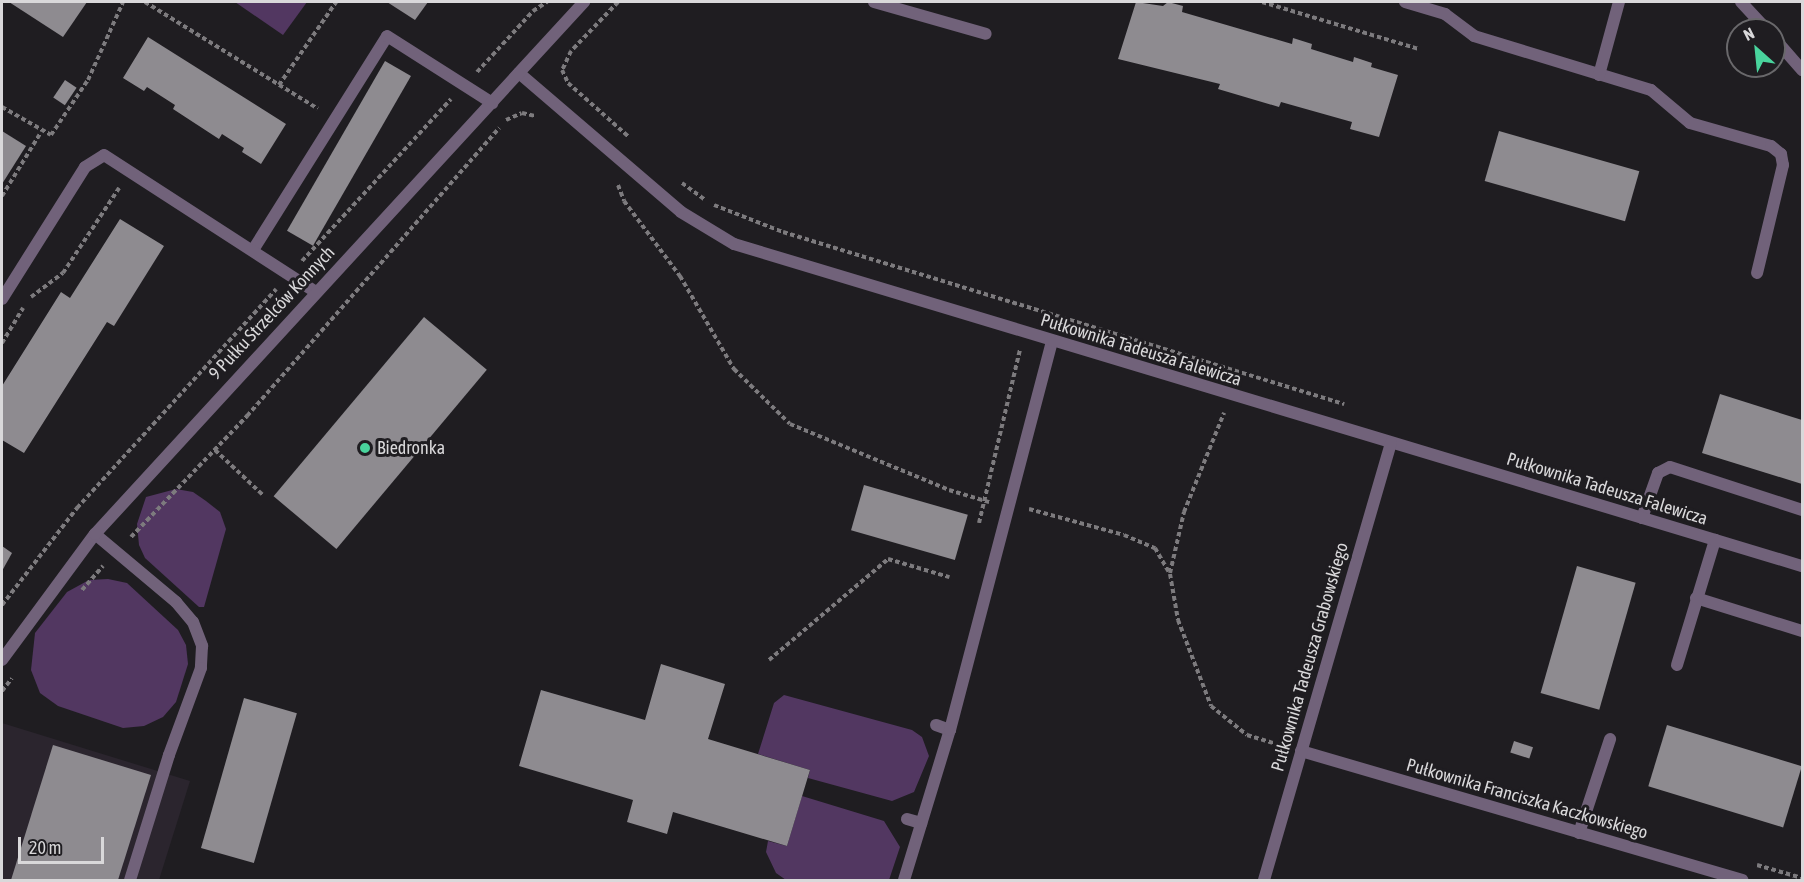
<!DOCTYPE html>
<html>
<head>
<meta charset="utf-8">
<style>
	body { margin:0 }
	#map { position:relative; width:1804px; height:882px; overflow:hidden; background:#1f1d21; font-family:"Asap Condensed",sans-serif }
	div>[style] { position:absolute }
	.built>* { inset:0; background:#2b252e }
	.green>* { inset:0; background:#523761 }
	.building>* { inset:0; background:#8e8b90; transform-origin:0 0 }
	.path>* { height:4px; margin-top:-2px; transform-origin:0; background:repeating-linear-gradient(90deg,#7d7b7e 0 4.5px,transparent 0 7.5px) }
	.lane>* { height:12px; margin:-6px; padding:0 6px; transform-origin:6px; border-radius:6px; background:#71627a }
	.street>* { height:12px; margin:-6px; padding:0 6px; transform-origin:6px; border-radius:6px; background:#71627a }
	.dots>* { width:16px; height:16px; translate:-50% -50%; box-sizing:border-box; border:3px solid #1f1d21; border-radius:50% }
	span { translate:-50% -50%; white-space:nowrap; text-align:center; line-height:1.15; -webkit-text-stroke:6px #1f1d21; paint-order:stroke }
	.street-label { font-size:18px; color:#d9d8da }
	.poi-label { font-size:18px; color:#d9d8da }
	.left { translate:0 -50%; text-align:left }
	.frame { position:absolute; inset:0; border:3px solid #d9d8da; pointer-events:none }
	.north { position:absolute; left:1726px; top:18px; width:60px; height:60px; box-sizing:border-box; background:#1f1d21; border:2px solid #69686b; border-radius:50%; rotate:333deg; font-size:16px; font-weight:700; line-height:24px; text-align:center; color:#d9d8da }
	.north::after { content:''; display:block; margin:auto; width:21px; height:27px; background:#49d49d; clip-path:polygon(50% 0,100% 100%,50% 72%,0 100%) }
	.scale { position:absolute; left:18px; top:837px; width:86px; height:27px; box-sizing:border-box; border:3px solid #d9d8da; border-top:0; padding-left:8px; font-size:18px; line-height:21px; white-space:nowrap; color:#d9d8da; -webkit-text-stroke:4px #1f1d21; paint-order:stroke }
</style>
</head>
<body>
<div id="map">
	<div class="built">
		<i style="clip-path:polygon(2px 723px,190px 781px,159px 880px,2px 880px)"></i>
	</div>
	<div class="green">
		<i style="clip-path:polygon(235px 2px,307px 2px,283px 35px)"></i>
		<i style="clip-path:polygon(176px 489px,193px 492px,206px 501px,220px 512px,226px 529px,204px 607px,199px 607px,145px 558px,139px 545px,137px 524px,146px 497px)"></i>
		<i style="clip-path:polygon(108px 579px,127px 583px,178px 630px,186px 645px,188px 664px,176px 702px,163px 717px,144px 726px,123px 728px,58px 706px,40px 693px,31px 670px,35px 633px,67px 592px,89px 580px)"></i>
		<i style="clip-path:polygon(784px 695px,912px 730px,922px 737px,929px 756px,914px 792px,892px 801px,808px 778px,810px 770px,758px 754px,774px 703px)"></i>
		<i style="clip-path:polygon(802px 796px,884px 821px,900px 847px,889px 880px,786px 880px,776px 873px,766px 852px,768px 841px,787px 846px)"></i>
	</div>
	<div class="building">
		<i style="clip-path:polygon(9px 2px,87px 2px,63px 37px)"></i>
		<i style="clip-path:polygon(387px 2px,428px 2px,415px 20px)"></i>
		<i style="clip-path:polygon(1136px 2px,1163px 6px,1168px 2px,1183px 6px,1182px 12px,1292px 44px,1293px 38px,1312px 44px,1311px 49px,1353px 62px,1354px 57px,1372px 63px,1371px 67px,1398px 75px,1379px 137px,1350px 129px,1352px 122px,1281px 102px,1279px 107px,1218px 89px,1220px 84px,1118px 59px)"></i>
		<i style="clip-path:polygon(148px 37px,286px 124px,261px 164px,242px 152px,244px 148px,222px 134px,219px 139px,173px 109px,175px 105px,147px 87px,144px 91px,123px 78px)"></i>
		<i style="left:385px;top:61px;width:30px;height:196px;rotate:30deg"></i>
		<i style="left:65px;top:80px;width:14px;height:21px;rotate:34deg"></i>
		<i style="clip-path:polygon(2px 131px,26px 146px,2px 184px)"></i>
		<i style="left:1499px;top:131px;width:146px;height:52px;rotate:16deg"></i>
		<i style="clip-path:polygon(120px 219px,164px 246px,114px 326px,107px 322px,24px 453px,2px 440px,2px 386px,61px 292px,70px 298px)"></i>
		<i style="left:424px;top:317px;width:82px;height:234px;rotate:40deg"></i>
		<i style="clip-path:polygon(1720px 394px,1802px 420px,1802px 484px,1702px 453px)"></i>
		<i style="left:864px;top:485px;width:108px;height:47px;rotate:16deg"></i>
		<i style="clip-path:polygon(2px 546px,12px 553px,2px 571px)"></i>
		<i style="left:1577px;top:566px;width:61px;height:132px;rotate:16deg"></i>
		<i style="clip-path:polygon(661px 664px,725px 684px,708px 739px,810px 770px,787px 846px,673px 812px,667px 834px,627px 822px,633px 800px,519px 766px,541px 690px,645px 720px)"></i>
		<i style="left:244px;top:698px;width:55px;height:156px;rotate:16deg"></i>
		<i style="left:1667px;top:725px;width:141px;height:64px;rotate:17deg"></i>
		<i style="left:1514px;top:741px;width:20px;height:12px;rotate:18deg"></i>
		<i style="clip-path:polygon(53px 745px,151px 775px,118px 880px,11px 880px)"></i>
	</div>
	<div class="path">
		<i style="left:145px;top:2px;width:203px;rotate:31.7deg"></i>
		<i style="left:618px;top:2px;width:68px;rotate:133.8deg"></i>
		<i style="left:571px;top:51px;width:21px;rotate:115deg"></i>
		<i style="left:562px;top:70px;width:14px;rotate:65deg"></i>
		<i style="left:568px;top:83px;width:81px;rotate:41.5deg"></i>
		<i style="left:1262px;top:2px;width:164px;rotate:16.7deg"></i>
		<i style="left:477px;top:72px;width:83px;rotate:-47.4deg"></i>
		<i style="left:533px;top:11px;width:17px;rotate:-33deg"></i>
		<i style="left:279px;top:85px;width:101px;rotate:-55.5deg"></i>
		<i style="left:2px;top:107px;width:56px;rotate:29.7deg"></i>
		<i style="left:51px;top:135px;width:66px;rotate:-56.1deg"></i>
		<i style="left:88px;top:80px;width:85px;rotate:-65.8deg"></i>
		<i style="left:506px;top:120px;width:17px;rotate:-24deg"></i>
		<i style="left:522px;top:113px;width:13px;rotate:13deg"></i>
		<i style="left:682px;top:183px;width:29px;rotate:36deg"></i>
		<i style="left:618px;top:185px;width:17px;rotate:69deg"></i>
		<i style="left:624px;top:201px;width:94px;rotate:53.3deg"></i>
		<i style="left:680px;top:276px;width:108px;rotate:59.9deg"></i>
		<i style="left:734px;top:369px;width:78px;rotate:44.5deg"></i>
		<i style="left:790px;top:424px;width:172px;rotate:22.5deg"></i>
		<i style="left:949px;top:490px;width:42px;rotate:16.7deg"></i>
		<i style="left:2px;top:196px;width:75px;rotate:-58.6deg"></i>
		<i style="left:714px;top:205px;width:74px;rotate:21.4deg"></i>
		<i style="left:783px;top:232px;width:587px;rotate:17.05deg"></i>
		<i style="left:302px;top:261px;width:220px;rotate:-47.4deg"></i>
		<i style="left:31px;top:297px;width:40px;rotate:-37deg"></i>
		<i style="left:63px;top:273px;width:102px;rotate:-56.6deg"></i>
		<i style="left:2px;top:343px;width:41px;rotate:-59deg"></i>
		<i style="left:215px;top:450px;width:67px;rotate:43.2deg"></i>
		<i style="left:1029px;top:509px;width:98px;rotate:15.3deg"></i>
		<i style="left:1124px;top:535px;width:34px;rotate:23deg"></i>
		<i style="left:1155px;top:548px;width:30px;rotate:60deg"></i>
		<i style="left:1170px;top:574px;width:47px;rotate:80.1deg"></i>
		<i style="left:1178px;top:620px;width:92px;rotate:69deg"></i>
		<i style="left:1211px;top:706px;width:46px;rotate:38.9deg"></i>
		<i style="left:1247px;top:735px;width:38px;rotate:17deg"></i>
		<i style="left:979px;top:523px;width:178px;rotate:-76.7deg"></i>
		<i style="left:131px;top:537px;width:168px;rotate:-46.2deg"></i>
		<i style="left:247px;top:416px;width:383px;rotate:-48.8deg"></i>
		<i style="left:1170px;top:573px;width:63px;rotate:-77.1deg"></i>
		<i style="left:1184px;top:512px;width:107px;rotate:-68deg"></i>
		<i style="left:82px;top:590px;width:32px;rotate:-49deg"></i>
		<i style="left:2px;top:605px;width:123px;rotate:-52.3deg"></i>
		<i style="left:77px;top:508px;width:296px;rotate:-47.7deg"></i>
		<i style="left:769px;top:660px;width:156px;rotate:-40.3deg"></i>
		<i style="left:888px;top:559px;width:64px;rotate:16.4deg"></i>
		<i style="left:2px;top:691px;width:16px;rotate:-52deg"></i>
		<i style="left:1757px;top:865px;width:47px;rotate:16.1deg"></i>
	</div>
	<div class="lane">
		<i style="left:1445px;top:14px;width:36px;rotate:37deg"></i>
		<i style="left:1474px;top:36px;width:185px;rotate:17deg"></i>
		<i style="left:1651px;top:90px;width:51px;rotate:40.2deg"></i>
		<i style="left:1690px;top:123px;width:84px;rotate:15.9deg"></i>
		<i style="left:1771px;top:146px;width:13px;rotate:39deg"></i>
		<i style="left:1781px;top:154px;width:11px;rotate:80deg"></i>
		<i style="left:1783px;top:165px;width:111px;rotate:103.5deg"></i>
		<i style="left:1599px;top:75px;width:76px;rotate:-74.7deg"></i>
		<i style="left:253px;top:250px;width:252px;rotate:-57.9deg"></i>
		<i style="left:387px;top:36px;width:125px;rotate:32.5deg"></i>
		<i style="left:2px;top:299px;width:156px;rotate:-57.8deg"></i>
		<i style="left:85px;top:167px;width:22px;rotate:-32deg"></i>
		<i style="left:104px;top:155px;width:252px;rotate:32.9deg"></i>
		<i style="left:1642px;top:518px;width:48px;rotate:-70.4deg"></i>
		<i style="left:1658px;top:473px;width:13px;rotate:-27deg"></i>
		<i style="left:1670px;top:467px;width:139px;rotate:18deg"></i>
		<i style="left:95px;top:534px;width:106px;rotate:40deg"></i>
		<i style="left:176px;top:602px;width:26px;rotate:50deg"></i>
		<i style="left:193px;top:622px;width:26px;rotate:69deg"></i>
		<i style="left:202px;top:646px;width:22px;rotate:93deg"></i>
		<i style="left:201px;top:668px;width:93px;rotate:110.2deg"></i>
		<i style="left:169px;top:755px;width:131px;rotate:107.3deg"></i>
		<i style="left:1696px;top:598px;width:111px;rotate:17.3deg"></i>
		<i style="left:1677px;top:665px;width:131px;rotate:-73.1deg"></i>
		<i style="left:936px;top:725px;width:15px;rotate:20deg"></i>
		<i style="left:907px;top:819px;width:15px;rotate:16deg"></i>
		<i style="left:1579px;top:833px;width:99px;rotate:-71.7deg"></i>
		<i style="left:904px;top:880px;width:157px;rotate:-73deg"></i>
		<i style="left:950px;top:730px;width:402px;rotate:-75.3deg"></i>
	</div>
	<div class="street">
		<i style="left:874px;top:2px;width:116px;rotate:15.9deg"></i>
		<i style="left:1405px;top:2px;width:42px;rotate:16.7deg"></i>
		<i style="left:1741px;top:2px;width:38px;rotate:47deg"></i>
		<i style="left:1774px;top:38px;width:43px;rotate:48.8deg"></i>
		<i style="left:519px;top:73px;width:213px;rotate:40.6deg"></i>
		<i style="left:681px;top:212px;width:62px;rotate:31.1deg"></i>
		<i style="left:734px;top:244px;width:1115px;rotate:16.78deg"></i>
		<i style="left:2px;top:660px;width:157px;rotate:-53.6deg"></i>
		<i style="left:95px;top:534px;width:723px;rotate:-47.41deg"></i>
		<i style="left:1301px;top:751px;width:460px;rotate:16.3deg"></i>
		<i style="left:1264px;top:880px;width:455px;rotate:-73.8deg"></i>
	</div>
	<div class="dots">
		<i style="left:365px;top:448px;background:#49d49d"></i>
	</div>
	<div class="street-label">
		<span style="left:272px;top:313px;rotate:-47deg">9 Pułku Strzelców Konnych</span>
		<span style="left:1141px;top:350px;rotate:17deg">Pułkownika Tadeusza Falewicza</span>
		<span style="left:1607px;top:489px;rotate:17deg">Pułkownika Tadeusza Falewicza</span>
		<span style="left:1310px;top:657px;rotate:-74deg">Pułkownika Tadeusza Grabowskiego</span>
		<span style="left:1527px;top:799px;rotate:16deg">Pułkownika Franciszka Kaczkowskiego</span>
	</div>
	<div class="poi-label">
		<span class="left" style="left:377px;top:448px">Biedronka</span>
	</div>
	<div class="frame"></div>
	<div class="north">N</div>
	<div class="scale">20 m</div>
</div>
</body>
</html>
